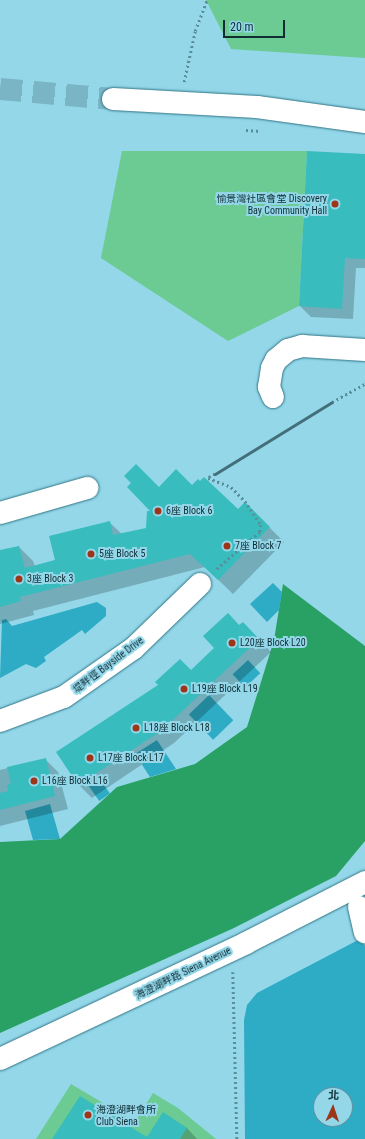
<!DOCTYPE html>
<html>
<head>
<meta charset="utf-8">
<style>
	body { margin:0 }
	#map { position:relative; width:365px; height:1139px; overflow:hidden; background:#93d7e9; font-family:"Roboto Condensed","Noto Sans TC",sans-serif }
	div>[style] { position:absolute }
	.green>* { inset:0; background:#6bcb92 }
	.forest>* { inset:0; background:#29a164 }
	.water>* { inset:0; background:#2eabc5; transform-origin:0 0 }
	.shadow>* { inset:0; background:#0003 }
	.building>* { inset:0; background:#38bcbd }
	.minor-tunnel>* { height:22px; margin-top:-11px; transform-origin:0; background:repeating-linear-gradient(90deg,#79b5c5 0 22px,transparent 0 33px) }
	.path>* { height:2.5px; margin-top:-1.25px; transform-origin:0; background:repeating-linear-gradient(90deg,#5a8d9a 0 2px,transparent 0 5px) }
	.roads { filter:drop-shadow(0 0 1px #317585) drop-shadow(0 0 1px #317585) }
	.minor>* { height:22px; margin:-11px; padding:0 11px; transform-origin:11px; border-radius:11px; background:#fff }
	.rail>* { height:3px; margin:-1.5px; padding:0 1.5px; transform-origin:1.5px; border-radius:1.5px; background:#436f7a }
	.dots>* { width:11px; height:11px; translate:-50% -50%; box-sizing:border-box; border:2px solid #93d7e9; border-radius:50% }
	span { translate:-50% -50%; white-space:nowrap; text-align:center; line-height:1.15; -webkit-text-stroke:4px #93d7e9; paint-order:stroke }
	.poi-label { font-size:10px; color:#102d34 }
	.right { translate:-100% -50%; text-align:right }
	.left { translate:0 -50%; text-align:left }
	.street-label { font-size:10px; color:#102d34 }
	.north { position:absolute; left:313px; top:1087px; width:40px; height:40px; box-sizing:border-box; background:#93d7e9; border:1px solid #5f93a1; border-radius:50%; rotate:3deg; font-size:11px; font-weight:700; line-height:16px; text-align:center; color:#102d34 }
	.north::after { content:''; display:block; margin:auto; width:14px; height:18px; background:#9d3518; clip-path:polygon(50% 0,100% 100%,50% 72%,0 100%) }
	.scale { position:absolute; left:223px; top:20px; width:62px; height:18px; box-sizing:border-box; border:2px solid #102d34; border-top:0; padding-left:5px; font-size:12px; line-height:14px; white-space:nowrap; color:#102d34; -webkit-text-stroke:3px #93d7e9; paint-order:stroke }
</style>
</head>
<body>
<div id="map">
	<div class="green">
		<i style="clip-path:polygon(206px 0,365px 0,365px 58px,231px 49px)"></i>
		<i style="clip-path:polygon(122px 151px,307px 151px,299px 306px,228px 341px,101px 258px)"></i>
		<i style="clip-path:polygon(71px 1084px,135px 1122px,153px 1093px,178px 1108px,216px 1139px,36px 1139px)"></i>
	</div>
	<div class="forest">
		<i style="clip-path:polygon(283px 584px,365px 646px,365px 841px,336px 876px,234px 928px,0 1033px,0 842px,60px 839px,117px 787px,195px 764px,247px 727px,274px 640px)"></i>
	</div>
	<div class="water">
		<i style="clip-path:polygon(273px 583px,282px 592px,279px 610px,267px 622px,250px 604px)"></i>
		<i style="clip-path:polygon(97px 602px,106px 608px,106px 616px,85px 634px,82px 630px,44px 657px,46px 661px,36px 668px,26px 664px,0 678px,2px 620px,6px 619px,12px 626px)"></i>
		<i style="left:248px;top:660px;width:18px;height:21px;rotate:47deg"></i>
		<i style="left:209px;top:695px;width:35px;height:28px;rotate:46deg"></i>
		<i style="clip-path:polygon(157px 740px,176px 769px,150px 777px,135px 754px)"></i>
		<i style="left:99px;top:778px;width:19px;height:13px;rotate:55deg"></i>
		<i style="clip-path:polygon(50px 804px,60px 839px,33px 840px,25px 811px)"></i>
		<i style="clip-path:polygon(evenodd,360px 939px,365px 946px,365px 1139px,245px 1139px,244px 1020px,247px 1005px,257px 993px,360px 939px,321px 1095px,345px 1095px,345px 1119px,321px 1119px,321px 1095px)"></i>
	</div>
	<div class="shadow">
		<i style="clip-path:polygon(365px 155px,365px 268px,356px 268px,353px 319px,311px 317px,300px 306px)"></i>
		<i style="clip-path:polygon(192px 486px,238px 510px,245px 503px,284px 542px,233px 594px,205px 567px,33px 611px,34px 615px,0 624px,0 551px,19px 547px,33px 561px,35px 566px,56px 560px,109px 522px,122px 534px,147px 529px,159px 488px)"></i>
		<i style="clip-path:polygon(239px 626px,256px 636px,271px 652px,174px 743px,92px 798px,79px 785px,58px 753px,191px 672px)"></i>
		<i style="clip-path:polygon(45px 759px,58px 772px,68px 809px,0 826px,0 770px)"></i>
		<i style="clip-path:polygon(163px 1114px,187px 1128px,197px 1139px,54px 1139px,147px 1139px)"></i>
	</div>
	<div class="building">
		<i style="clip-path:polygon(307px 151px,365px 154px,365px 259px,345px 258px,342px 309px,299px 306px)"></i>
		<i style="clip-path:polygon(136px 464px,159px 487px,176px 469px,192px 485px,198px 479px,200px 481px,204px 477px,238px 509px,245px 502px,270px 527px,218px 580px,190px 554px,20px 597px,21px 601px,0 607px,0 550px,19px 546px,25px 568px,55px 560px,49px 536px,110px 521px,113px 535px,146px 528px,147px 511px,150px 511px,127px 487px,131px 483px,124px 476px)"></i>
		<i style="clip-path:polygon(228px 613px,239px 625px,243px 622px,259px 639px,161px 731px,78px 785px,56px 752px,158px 685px,155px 682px,180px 659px,191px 670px,214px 648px,203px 636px)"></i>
		<i style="clip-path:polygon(46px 758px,55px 796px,0 810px,0 793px,8px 791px,7px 785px,11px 783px,7px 767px)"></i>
		<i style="clip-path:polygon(80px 1096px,147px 1137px,163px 1112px,187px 1128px,180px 1139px,52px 1139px)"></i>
	</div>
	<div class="minor-tunnel">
		<i style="left:0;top:89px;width:113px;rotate:5.1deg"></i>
	</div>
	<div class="path">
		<i style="left:184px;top:82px;width:52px;rotate:-77.8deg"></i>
		<i style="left:195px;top:31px;width:33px;rotate:-69deg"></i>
		<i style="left:246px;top:130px;width:15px;rotate:4deg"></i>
		<i style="left:332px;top:402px;width:38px;rotate:-29deg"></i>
		<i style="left:215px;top:474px;width:8px;rotate:150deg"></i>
		<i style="left:208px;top:478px;width:25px;rotate:21deg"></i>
		<i style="left:231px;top:487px;width:20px;rotate:45deg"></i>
		<i style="left:245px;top:501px;width:29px;rotate:56deg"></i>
		<i style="left:261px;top:525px;width:7px;rotate:98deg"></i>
		<i style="left:260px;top:532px;width:58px;rotate:139.2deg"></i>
		<i style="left:233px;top:972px;width:167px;rotate:88.6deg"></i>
	</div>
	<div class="roads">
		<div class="minor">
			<i style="left:113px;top:99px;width:144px;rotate:3.2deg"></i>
			<i style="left:257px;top:107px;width:109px;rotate:7.9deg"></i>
			<i style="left:273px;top:397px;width:11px;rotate:-112deg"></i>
			<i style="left:269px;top:387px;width:19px;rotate:-81deg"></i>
			<i style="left:272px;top:368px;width:9px;rotate:-63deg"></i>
			<i style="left:276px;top:360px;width:16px;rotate:-40deg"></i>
			<i style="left:288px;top:350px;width:15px;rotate:-16deg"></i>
			<i style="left:302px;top:346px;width:63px;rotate:3.6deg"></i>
			<i style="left:0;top:513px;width:91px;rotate:-16deg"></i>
			<i style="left:0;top:721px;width:68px;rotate:-20.6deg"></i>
			<i style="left:64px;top:697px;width:85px;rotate:-35deg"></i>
			<i style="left:134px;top:648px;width:92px;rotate:-44.1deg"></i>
			<i style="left:359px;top:907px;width:26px;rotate:77deg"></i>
			<i style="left:0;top:1059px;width:272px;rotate:-25.2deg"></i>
			<i style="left:246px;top:943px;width:134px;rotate:-27.1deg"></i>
		</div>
	</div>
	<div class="rail">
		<i style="left:215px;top:474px;width:137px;rotate:-31.6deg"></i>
	</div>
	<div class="dots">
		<i style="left:335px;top:204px;background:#9d3518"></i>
		<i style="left:158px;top:511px;background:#9d3518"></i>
		<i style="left:227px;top:546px;background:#9d3518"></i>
		<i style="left:91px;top:554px;background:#9d3518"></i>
		<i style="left:19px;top:579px;background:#9d3518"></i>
		<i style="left:232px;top:643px;background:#9d3518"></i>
		<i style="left:184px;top:689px;background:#9d3518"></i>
		<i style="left:136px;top:728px;background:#9d3518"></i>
		<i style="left:90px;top:758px;background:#9d3518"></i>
		<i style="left:34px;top:781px;background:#9d3518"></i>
		<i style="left:88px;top:1115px;background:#9d3518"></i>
	</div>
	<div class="poi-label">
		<span class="right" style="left:327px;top:204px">愉景灣社區會堂 Discovery<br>Bay Community Hall</span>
		<span class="left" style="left:166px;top:511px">6座 Block 6</span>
		<span class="left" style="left:235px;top:546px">7座 Block 7</span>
		<span class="left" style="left:99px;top:554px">5座 Block 5</span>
		<span class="left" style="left:27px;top:579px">3座 Block 3</span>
		<span class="left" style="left:240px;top:643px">L20座 Block L20</span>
		<span class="left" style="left:192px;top:689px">L19座 Block L19</span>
		<span class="left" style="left:144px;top:728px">L18座 Block L18</span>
		<span class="left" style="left:98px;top:758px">L17座 Block L17</span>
		<span class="left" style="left:42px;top:781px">L16座 Block L16</span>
		<span class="left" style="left:96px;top:1115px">海澄湖畔會所<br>Club Siena</span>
	</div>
	<div class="street-label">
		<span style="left:108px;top:665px;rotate:-37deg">堤畔徑 Bayside Drive</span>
		<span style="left:183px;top:973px;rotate:-26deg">海澄湖畔路 Siena Avenue</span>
	</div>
	<div class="north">北</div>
	<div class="scale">20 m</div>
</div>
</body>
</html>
